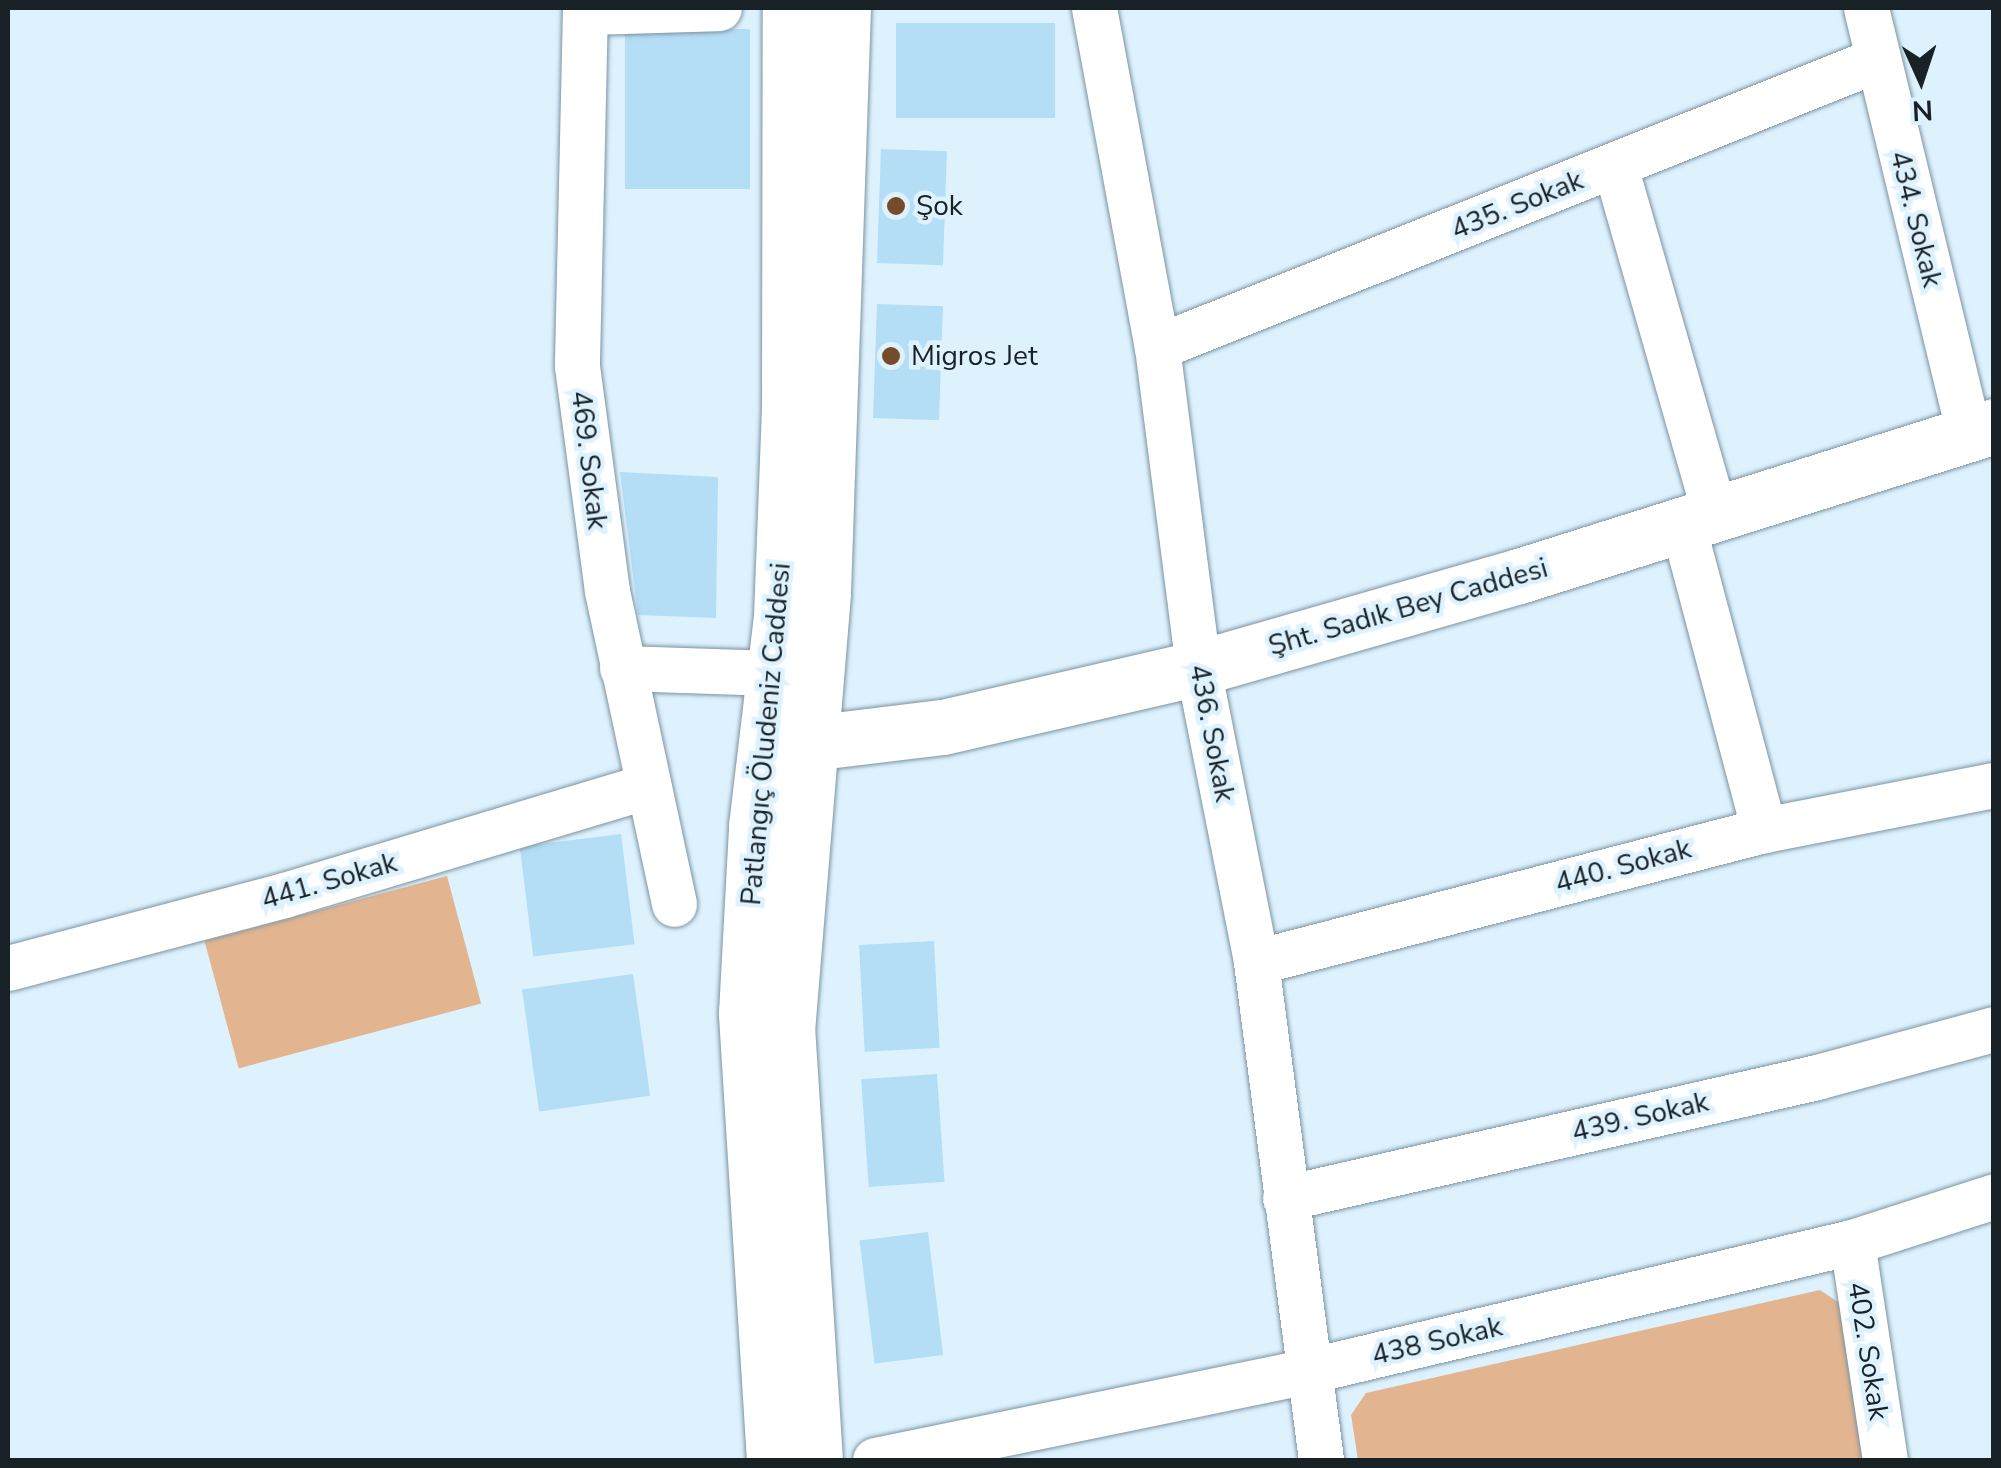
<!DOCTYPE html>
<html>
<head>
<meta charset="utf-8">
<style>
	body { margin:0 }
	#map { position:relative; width:2001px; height:1468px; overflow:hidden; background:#def2fe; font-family:"Nunito Sans",sans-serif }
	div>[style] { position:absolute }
	.green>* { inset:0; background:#e2b590; transform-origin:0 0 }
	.building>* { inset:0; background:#b4ddf6; transform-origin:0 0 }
	.roads { filter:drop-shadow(0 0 2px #7c93a1) drop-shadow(0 0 2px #7c93a1) }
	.street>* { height:45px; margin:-22.5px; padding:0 22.5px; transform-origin:22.5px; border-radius:22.5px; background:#fff }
	.secondary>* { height:55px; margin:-27.5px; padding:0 27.5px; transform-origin:27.5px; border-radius:27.5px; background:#fff }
	.dots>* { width:28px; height:28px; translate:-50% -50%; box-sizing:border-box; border:5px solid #def2fe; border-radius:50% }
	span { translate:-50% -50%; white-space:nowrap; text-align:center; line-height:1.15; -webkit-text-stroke:9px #def2fe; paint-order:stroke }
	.street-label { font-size:28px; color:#182126 }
	.poi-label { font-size:28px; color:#182126 }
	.left { translate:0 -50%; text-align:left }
	.frame { position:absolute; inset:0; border:10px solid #182126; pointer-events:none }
	.north { position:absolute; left:1871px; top:30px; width:100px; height:100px; -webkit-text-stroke:8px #def2fe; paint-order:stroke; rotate:177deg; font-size:28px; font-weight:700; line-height:40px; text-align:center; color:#182126 }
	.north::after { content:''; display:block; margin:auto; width:35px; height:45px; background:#182126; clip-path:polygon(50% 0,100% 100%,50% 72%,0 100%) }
</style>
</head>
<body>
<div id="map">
	<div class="green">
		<i style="left:447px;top:876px;width:132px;height:251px;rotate:75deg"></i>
		<i style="clip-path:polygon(1820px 1290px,1841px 1304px,1869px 1460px,1358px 1460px,1351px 1415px,1366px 1393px)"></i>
	</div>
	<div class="building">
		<i style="left:1055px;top:23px;width:95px;height:159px;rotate:90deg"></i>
		<i style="left:625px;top:29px;width:125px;height:160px"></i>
		<i style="left:881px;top:149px;width:66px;height:114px;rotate:2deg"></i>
		<i style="left:877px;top:304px;width:66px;height:114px;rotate:2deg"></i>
		<i style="clip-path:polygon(620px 472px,718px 477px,716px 618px,638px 615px)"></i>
		<i style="left:621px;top:834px;width:111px;height:102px;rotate:83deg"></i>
		<i style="left:934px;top:941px;width:107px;height:75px;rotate:87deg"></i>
		<i style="left:633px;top:974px;width:123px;height:112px;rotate:82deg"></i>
		<i style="left:937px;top:1074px;width:108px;height:76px;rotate:86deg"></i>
		<i style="left:928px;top:1232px;width:124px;height:69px;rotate:83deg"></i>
	</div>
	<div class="roads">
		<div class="street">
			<i style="left:585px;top:8px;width:358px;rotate:91.3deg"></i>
			<i style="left:577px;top:366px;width:227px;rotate:82.4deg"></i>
			<i style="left:607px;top:591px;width:320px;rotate:77.9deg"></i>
			<i style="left:1094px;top:8px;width:345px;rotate:79.5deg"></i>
			<i style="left:1157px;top:347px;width:324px;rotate:82.7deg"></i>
			<i style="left:1198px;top:668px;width:300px;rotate:78.8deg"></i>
			<i style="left:1256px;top:962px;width:502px;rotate:82.56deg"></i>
			<i style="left:1866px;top:8px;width:435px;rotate:76.4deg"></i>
			<i style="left:586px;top:12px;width:133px;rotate:-1.7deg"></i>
			<i style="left:1615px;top:166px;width:363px;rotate:74deg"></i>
			<i style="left:1157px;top:347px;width:774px;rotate:-21.76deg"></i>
			<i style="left:1683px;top:526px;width:315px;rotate:75.1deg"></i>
			<i style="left:622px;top:668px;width:152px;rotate:1.9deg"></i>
			<i style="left:1256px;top:962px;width:525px;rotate:-14.57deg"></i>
			<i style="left:1764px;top:830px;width:234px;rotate:-11.1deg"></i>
			<i style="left:8px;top:968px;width:285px;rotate:-14.8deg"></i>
			<i style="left:284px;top:895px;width:380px;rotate:-16.7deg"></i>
			<i style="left:1285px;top:1198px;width:546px;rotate:-12.81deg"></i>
			<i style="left:1817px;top:1077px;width:183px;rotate:-15.2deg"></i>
			<i style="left:1852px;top:1242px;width:220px;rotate:81.4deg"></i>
			<i style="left:875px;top:1460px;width:446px;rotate:-11.6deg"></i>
			<i style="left:1312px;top:1370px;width:555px;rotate:-13.34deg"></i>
			<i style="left:1852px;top:1242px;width:149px;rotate:-17.9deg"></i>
		</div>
		<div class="secondary">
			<i style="left:810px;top:743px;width:134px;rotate:-6.9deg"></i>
			<i style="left:943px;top:727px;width:262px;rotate:-13deg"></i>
			<i style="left:1198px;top:668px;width:334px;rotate:-16deg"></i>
			<i style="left:1519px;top:576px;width:498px;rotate:-17.5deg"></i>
			<i style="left:774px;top:1460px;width:448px;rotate:-93.6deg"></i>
			<i style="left:746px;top:1013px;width:187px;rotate:-86.9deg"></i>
			<i style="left:756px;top:826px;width:211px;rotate:-83.2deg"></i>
			<i style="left:781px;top:616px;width:212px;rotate:-87.8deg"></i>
			<i style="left:789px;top:404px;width:396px;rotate:-89.9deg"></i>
			<i style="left:815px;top:1460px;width:430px;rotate:-93.7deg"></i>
			<i style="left:787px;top:1031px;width:440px;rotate:-85.3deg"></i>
			<i style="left:823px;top:592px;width:584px;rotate:-88.04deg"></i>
		</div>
	</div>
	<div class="dots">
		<i style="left:896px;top:206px;background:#744c2a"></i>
		<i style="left:891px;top:356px;background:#744c2a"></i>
	</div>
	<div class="street-label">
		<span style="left:1517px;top:205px;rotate:-22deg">435. Sokak</span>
		<span style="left:1916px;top:219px;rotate:76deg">434. Sokak</span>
		<span style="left:589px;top:460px;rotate:83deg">469. Sokak</span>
		<span style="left:1408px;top:607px;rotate:-16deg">Şht. Sadık Bey Caddesi</span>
		<span style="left:1212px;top:733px;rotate:79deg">436. Sokak</span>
		<span style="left:766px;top:734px;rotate:-85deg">Patlangıç Öludeniz Caddesi</span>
		<span style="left:1623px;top:866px;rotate:-15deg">440. Sokak</span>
		<span style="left:329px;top:881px;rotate:-16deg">441. Sokak</span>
		<span style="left:1640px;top:1117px;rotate:-13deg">439. Sokak</span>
		<span style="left:1437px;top:1341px;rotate:-13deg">438 Sokak</span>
		<span style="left:1868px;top:1351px;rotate:81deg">402. Sokak</span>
	</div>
	<div class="poi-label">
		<span class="left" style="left:916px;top:206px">Şok</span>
		<span class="left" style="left:911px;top:356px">Migros Jet</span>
	</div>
	<div class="frame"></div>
	<div class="north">N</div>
</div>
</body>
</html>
